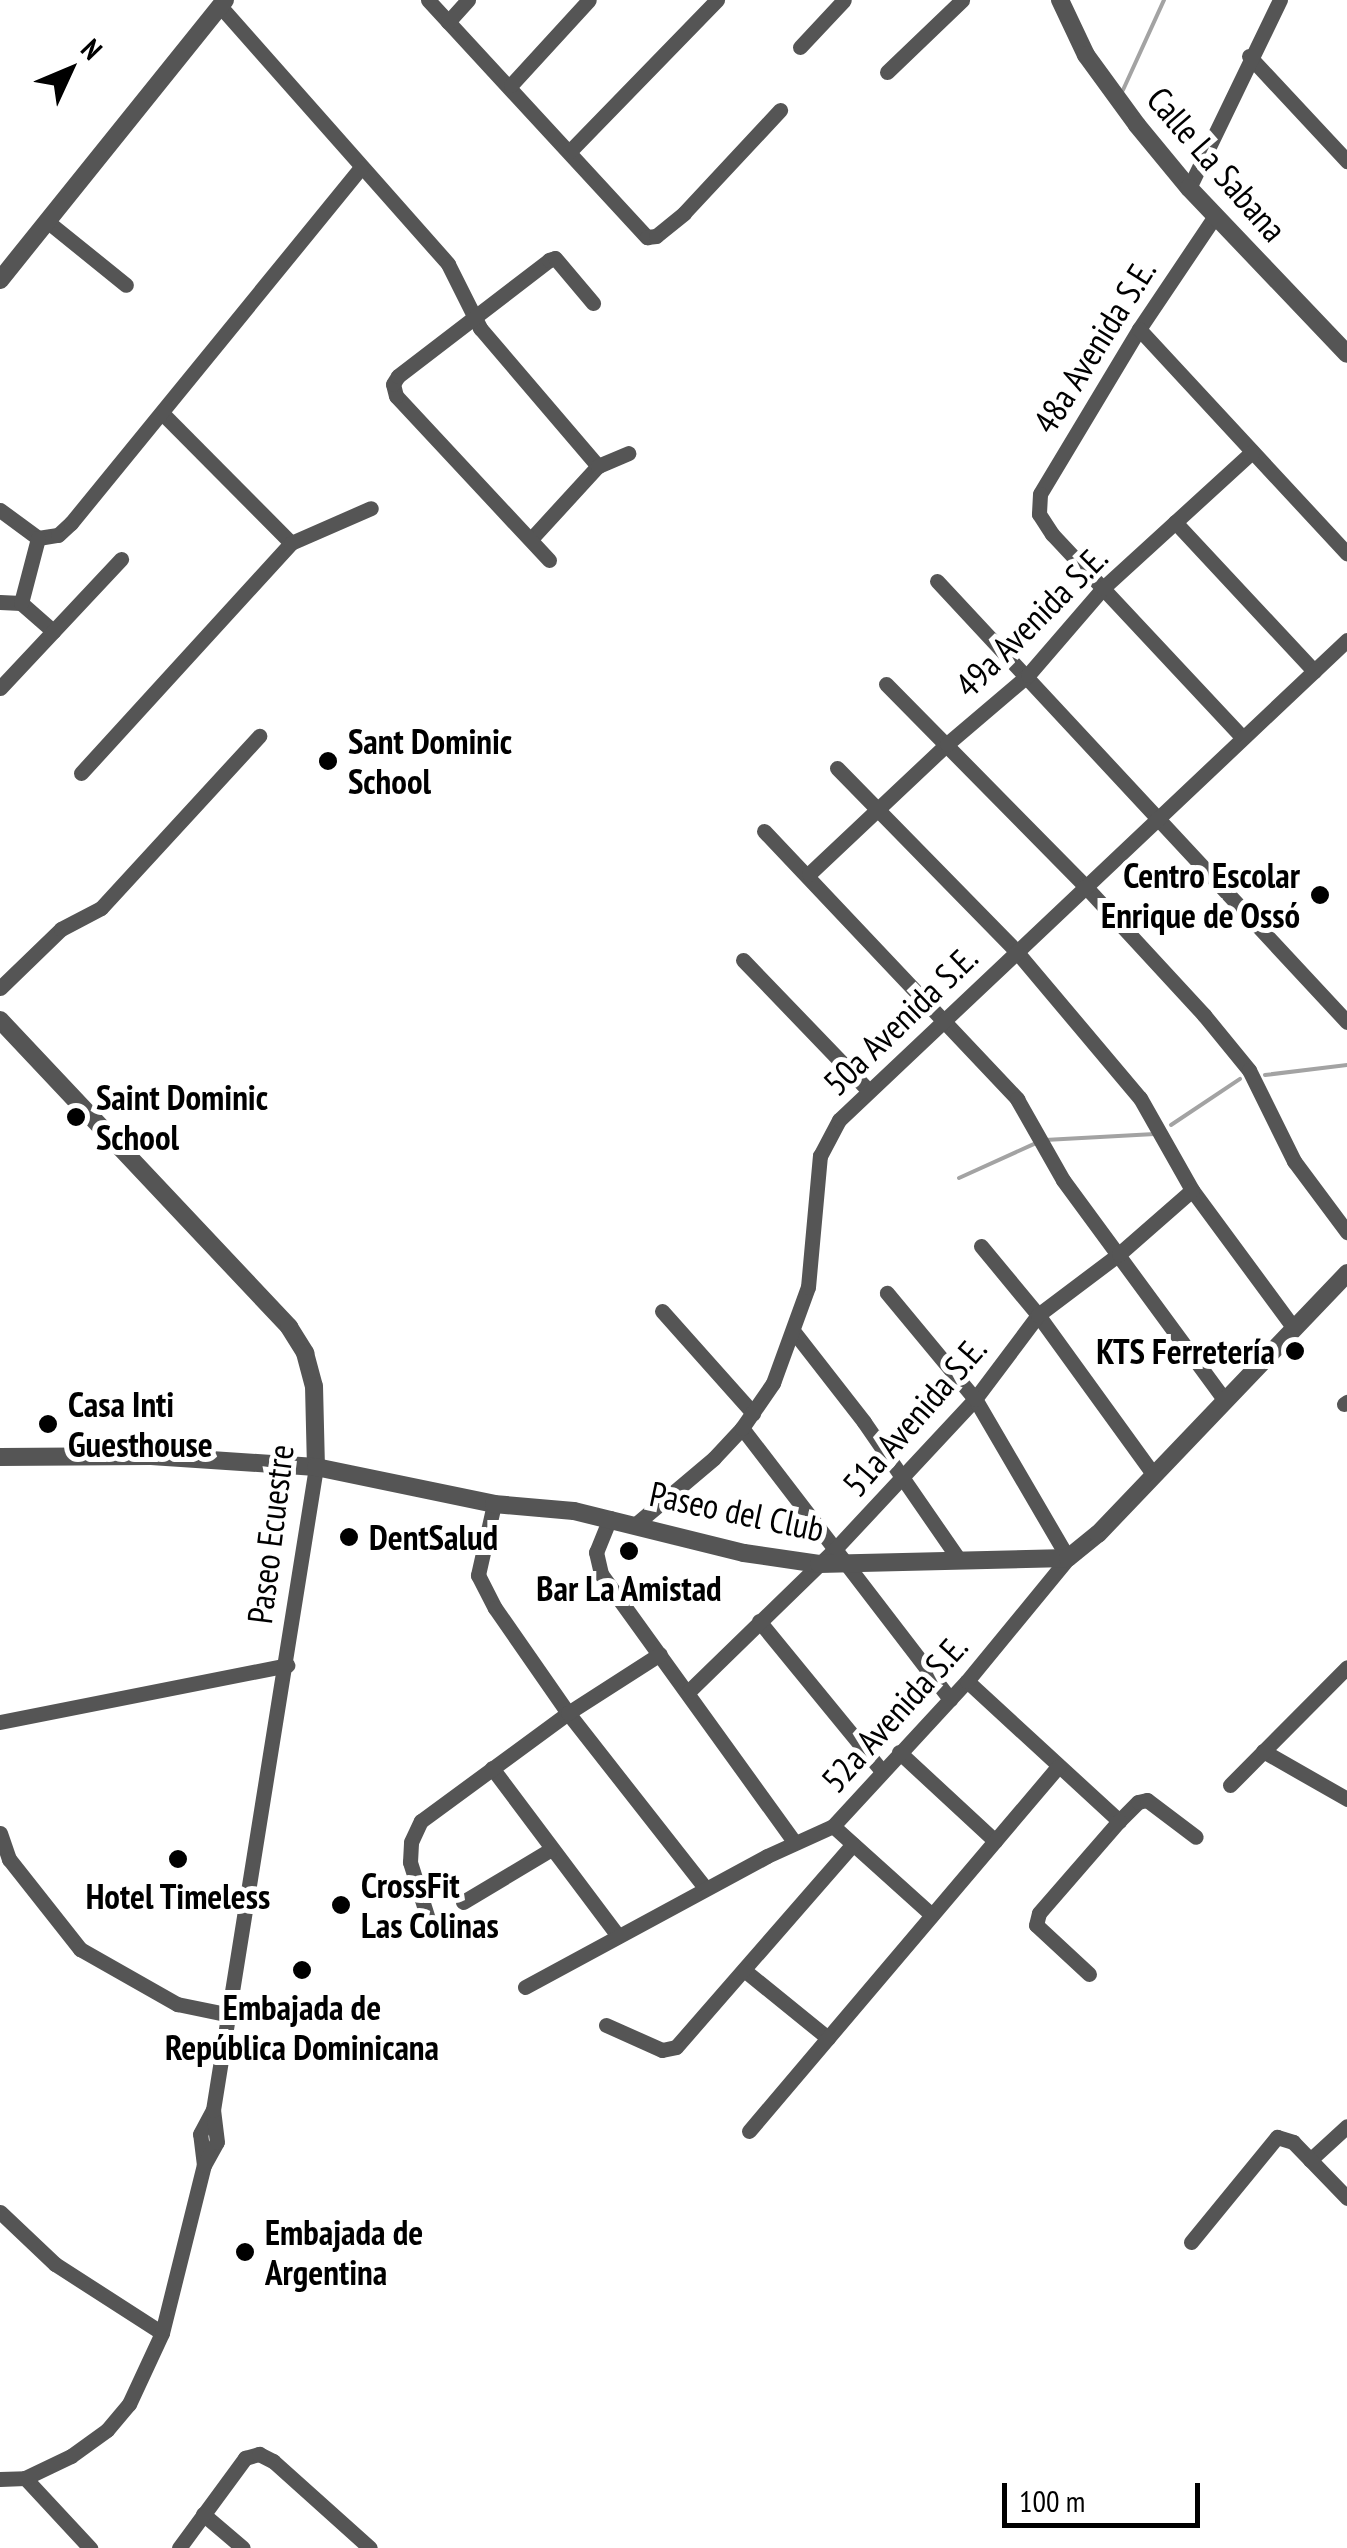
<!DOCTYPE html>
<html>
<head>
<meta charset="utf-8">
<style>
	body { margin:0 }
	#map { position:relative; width:1347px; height:2548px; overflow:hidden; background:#fff; font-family:"PT Sans Narrow",sans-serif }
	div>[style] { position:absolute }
	.stream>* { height:4px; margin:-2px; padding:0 2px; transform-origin:2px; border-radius:2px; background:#a3a3a3 }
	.minor>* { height:15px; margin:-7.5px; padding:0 7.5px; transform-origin:7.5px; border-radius:7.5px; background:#555 }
	.tertiary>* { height:18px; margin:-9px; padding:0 9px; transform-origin:9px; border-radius:9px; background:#555 }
	.dots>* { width:28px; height:28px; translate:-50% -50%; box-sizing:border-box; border:5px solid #fff; border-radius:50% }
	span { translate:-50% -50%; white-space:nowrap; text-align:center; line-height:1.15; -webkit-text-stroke:10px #fff; paint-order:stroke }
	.street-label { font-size:35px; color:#000 }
	.poi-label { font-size:35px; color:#000; font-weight:700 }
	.left { translate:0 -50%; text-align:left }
	.right { translate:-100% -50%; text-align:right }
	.north { position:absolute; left:20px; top:20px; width:100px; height:100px; -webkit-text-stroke:8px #fff; paint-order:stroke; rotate:46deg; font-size:28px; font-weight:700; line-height:40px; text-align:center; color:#000 }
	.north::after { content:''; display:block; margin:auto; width:35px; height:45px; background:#000; clip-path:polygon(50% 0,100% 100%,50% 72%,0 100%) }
	.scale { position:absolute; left:1002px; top:2483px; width:198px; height:45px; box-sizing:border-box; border:5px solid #000; border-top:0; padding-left:12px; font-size:30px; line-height:35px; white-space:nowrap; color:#000; -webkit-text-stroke:8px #fff; paint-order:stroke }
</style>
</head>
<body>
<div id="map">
	<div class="stream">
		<i style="left:1123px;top:90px;width:99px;rotate:-65.5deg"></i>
		<i style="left:1265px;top:1075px;width:83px;rotate:-7deg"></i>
		<i style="left:1171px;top:1125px;width:83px;rotate:-33.7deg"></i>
		<i style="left:1045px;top:1140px;width:110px;rotate:-3.1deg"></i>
		<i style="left:959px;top:1178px;width:85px;rotate:-24.4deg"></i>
	</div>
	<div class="minor">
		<i style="left:428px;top:0;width:323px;rotate:47.3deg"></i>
		<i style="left:647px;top:237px;width:9px;rotate:-6deg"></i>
		<i style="left:656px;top:236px;width:36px;rotate:-39deg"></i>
		<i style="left:684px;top:213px;width:141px;rotate:-47deg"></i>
		<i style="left:220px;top:6px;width:344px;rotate:48.5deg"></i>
		<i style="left:448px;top:264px;width:72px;rotate:63.4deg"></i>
		<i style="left:480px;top:328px;width:182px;rotate:49.5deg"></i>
		<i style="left:448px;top:22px;width:30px;rotate:-48deg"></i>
		<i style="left:800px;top:47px;width:64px;rotate:-46.9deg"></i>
		<i style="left:1249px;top:56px;width:144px;rotate:47deg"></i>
		<i style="left:887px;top:72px;width:104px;rotate:-43.8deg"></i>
		<i style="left:511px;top:85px;width:115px;rotate:-47.5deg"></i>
		<i style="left:570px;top:151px;width:211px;rotate:-45.8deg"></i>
		<i style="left:1189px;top:188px;width:209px;rotate:-64.2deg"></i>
		<i style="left:1215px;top:216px;width:136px;rotate:123.9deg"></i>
		<i style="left:1139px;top:329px;width:192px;rotate:121deg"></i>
		<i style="left:1040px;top:494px;width:20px;rotate:93deg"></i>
		<i style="left:1039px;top:514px;width:24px;rotate:57deg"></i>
		<i style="left:1052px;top:534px;width:279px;rotate:46.9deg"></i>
		<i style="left:48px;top:222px;width:100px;rotate:38.9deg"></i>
		<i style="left:1139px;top:329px;width:306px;rotate:47.2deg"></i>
		<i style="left:164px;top:415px;width:180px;rotate:45.2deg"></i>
		<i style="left:0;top:510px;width:47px;rotate:36.4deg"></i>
		<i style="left:38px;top:538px;width:20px;rotate:-9deg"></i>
		<i style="left:58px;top:535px;width:18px;rotate:-43deg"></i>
		<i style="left:71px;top:523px;width:458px;rotate:-50.8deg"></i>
		<i style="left:1175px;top:522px;width:204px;rotate:47deg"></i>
		<i style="left:531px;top:539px;width:99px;rotate:-47.5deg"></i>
		<i style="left:598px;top:466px;width:33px;rotate:-23deg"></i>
		<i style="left:549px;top:560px;width:224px;rotate:-133deg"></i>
		<i style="left:396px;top:396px;width:12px;rotate:-104deg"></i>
		<i style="left:393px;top:384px;width:9px;rotate:-58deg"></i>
		<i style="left:398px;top:376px;width:190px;rotate:-37.5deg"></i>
		<i style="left:549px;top:260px;width:6px;rotate:-18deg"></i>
		<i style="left:555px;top:258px;width:59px;rotate:49.8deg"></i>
		<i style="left:937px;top:581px;width:602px;rotate:47.09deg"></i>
		<i style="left:0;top:602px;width:21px;rotate:3deg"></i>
		<i style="left:21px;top:603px;width:43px;rotate:41.2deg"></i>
		<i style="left:21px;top:603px;width:67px;rotate:-75.3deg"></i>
		<i style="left:886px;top:684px;width:284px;rotate:45.4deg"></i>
		<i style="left:1085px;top:886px;width:176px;rotate:47.3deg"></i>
		<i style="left:1204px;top:1015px;width:71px;rotate:50.7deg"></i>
		<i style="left:1249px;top:1070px;width:102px;rotate:63.7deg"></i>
		<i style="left:1294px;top:1161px;width:89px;rotate:53.3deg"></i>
		<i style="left:0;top:688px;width:177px;rotate:-46.8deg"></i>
		<i style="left:837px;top:768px;width:256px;rotate:45.6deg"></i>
		<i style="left:1016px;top:951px;width:192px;rotate:49.9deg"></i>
		<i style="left:1140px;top:1098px;width:106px;rotate:60.5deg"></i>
		<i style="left:1192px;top:1190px;width:170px;rotate:53.6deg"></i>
		<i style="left:81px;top:773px;width:311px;rotate:-47.6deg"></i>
		<i style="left:291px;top:543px;width:87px;rotate:-23.6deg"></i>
		<i style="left:764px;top:831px;width:369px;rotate:46.6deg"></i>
		<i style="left:1017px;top:1099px;width:93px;rotate:60.4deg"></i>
		<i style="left:1063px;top:1180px;width:272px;rotate:53.7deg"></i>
		<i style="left:809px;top:874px;width:190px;rotate:-43.3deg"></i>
		<i style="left:947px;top:744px;width:106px;rotate:-40.4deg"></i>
		<i style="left:1028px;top:675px;width:115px;rotate:-49.2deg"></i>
		<i style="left:1103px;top:588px;width:202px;rotate:-42.4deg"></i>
		<i style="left:743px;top:960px;width:180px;rotate:46.1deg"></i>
		<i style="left:0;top:988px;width:85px;rotate:-44deg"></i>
		<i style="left:61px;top:929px;width:45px;rotate:-27.7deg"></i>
		<i style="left:101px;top:908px;width:234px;rotate:-47.4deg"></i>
		<i style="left:981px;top:1246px;width:89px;rotate:50.4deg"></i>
		<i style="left:1038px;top:1315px;width:198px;rotate:54.1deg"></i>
		<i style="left:662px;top:1311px;width:137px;rotate:48.3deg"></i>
		<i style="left:794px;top:1332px;width:114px;rotate:52.1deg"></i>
		<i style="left:864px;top:1422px;width:169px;rotate:55.4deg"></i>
		<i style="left:1344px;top:1404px;width:4px;rotate:-34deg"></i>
		<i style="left:742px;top:1428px;width:342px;rotate:52.5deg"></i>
		<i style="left:494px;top:1504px;width:73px;rotate:102.7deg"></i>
		<i style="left:478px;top:1575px;width:37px;rotate:63deg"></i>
		<i style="left:495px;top:1608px;width:128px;rotate:55.2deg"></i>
		<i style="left:568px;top:1713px;width:222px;rotate:51.9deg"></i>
		<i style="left:610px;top:1518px;width:37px;rotate:112deg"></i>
		<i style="left:596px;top:1552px;width:23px;rotate:77deg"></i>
		<i style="left:601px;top:1574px;width:330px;rotate:54.2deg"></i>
		<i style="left:636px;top:1524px;width:102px;rotate:-40.2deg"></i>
		<i style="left:714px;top:1458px;width:41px;rotate:-47deg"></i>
		<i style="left:742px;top:1428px;width:55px;rotate:-55.4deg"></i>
		<i style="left:773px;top:1383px;width:102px;rotate:-70deg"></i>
		<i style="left:808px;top:1287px;width:132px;rotate:-84.8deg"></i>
		<i style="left:820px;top:1156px;width:41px;rotate:-62.2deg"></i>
		<i style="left:839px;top:1120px;width:699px;rotate:-43.38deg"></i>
		<i style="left:759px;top:1621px;width:193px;rotate:50.7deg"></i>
		<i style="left:967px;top:1681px;width:207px;rotate:42.6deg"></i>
		<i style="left:1119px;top:1821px;width:27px;rotate:-45deg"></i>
		<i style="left:1138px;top:1802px;width:9px;rotate:-13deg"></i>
		<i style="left:1147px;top:1800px;width:61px;rotate:37.1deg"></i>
		<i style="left:689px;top:1691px;width:205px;rotate:-44.2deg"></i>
		<i style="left:836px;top:1548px;width:204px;rotate:-47deg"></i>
		<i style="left:975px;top:1399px;width:105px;rotate:-53.1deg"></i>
		<i style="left:1038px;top:1315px;width:101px;rotate:-37deg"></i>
		<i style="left:1119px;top:1254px;width:97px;rotate:-41.2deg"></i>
		<i style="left:0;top:1722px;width:293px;rotate:-11.2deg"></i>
		<i style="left:1263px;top:1751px;width:97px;rotate:29.7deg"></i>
		<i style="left:899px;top:1752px;width:131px;rotate:42.8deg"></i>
		<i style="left:492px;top:1768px;width:210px;rotate:53.1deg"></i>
		<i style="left:1230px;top:1785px;width:166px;rotate:-45.2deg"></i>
		<i style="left:833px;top:1826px;width:133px;rotate:42deg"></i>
		<i style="left:0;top:1833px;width:28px;rotate:71deg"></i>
		<i style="left:9px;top:1859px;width:115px;rotate:51.7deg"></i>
		<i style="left:80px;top:1949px;width:112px;rotate:29.6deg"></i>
		<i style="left:177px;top:2004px;width:54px;rotate:11.7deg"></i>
		<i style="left:463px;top:1902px;width:101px;rotate:-30.9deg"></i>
		<i style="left:429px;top:1922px;width:63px;rotate:-107.6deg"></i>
		<i style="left:410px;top:1862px;width:20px;rotate:-87deg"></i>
		<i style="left:411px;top:1842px;width:23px;rotate:-65deg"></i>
		<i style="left:421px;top:1821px;width:182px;rotate:-36.3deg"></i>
		<i style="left:568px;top:1713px;width:109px;rotate:-32.7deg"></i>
		<i style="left:744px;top:1970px;width:108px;rotate:39deg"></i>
		<i style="left:1089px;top:1974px;width:72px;rotate:-137.2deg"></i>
		<i style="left:1036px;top:1925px;width:12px;rotate:-76deg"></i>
		<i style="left:1039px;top:1913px;width:122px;rotate:-49deg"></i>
		<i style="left:525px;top:1987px;width:275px;rotate:-28.4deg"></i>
		<i style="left:767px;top:1856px;width:72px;rotate:-24.4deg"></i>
		<i style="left:833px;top:1826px;width:197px;rotate:-47.3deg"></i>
		<i style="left:967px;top:1681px;width:159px;rotate:-50.6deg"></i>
		<i style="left:1068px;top:1558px;width:184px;rotate:-120.3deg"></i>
		<i style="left:975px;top:1399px;width:138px;rotate:-129.7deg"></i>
		<i style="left:606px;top:2025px;width:61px;rotate:24.1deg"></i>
		<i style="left:662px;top:2050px;width:14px;rotate:-12deg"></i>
		<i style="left:676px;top:2047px;width:269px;rotate:-48.9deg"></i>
		<i style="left:749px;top:2131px;width:478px;rotate:-49.7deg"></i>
		<i style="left:1310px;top:2160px;width:50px;rotate:-42.6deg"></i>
		<i style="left:204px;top:2165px;width:31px;rotate:-97deg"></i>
		<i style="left:200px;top:2134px;width:27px;rotate:-62deg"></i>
		<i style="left:0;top:2212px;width:76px;rotate:43.4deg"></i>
		<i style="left:55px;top:2264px;width:127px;rotate:32.8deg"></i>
		<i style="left:1191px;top:2242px;width:136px;rotate:-50.7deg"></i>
		<i style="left:1277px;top:2137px;width:17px;rotate:17deg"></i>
		<i style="left:1293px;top:2142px;width:78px;rotate:46deg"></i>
		<i style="left:25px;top:2478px;width:96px;rotate:47.1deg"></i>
		<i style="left:0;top:2479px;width:25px;rotate:-2deg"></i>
		<i style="left:25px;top:2478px;width:51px;rotate:-25.6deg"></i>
		<i style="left:71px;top:2456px;width:44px;rotate:-35.8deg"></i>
		<i style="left:107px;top:2430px;width:34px;rotate:-50deg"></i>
		<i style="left:129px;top:2404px;width:78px;rotate:-65.1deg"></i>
		<i style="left:162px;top:2333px;width:173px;rotate:-76deg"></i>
		<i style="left:204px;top:2165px;width:26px;rotate:-61deg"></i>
		<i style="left:217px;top:2142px;width:32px;rotate:-97deg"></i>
		<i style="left:213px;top:2110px;width:651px;rotate:-80.9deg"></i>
		<i style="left:203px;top:2514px;width:52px;rotate:40.4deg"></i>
		<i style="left:179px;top:2548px;width:112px;rotate:-53.7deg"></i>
		<i style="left:245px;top:2458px;width:15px;rotate:-16deg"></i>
		<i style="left:259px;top:2454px;width:16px;rotate:27deg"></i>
		<i style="left:273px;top:2461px;width:130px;rotate:41.9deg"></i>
	</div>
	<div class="tertiary">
		<i style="left:1060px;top:0;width:61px;rotate:64.7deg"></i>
		<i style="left:1086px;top:55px;width:87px;rotate:53.9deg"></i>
		<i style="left:1137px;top:125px;width:82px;rotate:50.5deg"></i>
		<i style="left:1189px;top:188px;width:229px;rotate:46.4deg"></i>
		<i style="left:0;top:280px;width:359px;rotate:-51.2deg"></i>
		<i style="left:0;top:1020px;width:422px;rotate:46.7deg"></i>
		<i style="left:289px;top:1327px;width:31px;rotate:58deg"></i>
		<i style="left:305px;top:1353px;width:34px;rotate:75deg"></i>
		<i style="left:314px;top:1386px;width:81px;rotate:88.6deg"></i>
		<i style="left:0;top:1457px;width:151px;rotate:-0.4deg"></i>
		<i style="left:151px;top:1456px;width:165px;rotate:3.8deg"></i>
		<i style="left:316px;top:1467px;width:182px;rotate:11.7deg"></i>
		<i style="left:494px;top:1504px;width:80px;rotate:5deg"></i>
		<i style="left:574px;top:1511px;width:175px;rotate:13.9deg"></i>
		<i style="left:744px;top:1553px;width:76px;rotate:8.3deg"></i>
		<i style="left:819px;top:1564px;width:249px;rotate:-1.4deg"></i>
		<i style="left:1068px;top:1558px;width:38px;rotate:-39deg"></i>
		<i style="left:1098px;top:1534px;width:361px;rotate:-46.3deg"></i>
	</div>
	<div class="dots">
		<i style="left:328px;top:761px;background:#000"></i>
		<i style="left:1320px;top:895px;background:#000"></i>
		<i style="left:76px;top:1117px;background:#000"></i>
		<i style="left:1295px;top:1351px;background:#000"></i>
		<i style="left:48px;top:1424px;background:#000"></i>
		<i style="left:349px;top:1537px;background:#000"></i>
		<i style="left:629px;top:1551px;background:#000"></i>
		<i style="left:178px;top:1859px;background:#000"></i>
		<i style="left:341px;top:1905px;background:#000"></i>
		<i style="left:302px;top:1970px;background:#000"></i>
		<i style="left:245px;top:2252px;background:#000"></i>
	</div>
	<div class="street-label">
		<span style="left:1217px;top:164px;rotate:49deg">Calle La Sabana</span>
		<span style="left:1094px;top:346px;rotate:-58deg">48a Avenida S.E.</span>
		<span style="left:1031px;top:621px;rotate:-45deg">49a Avenida S.E.</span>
		<span style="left:900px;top:1020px;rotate:-44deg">50a Avenida S.E.</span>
		<span style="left:914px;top:1416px;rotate:-49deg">51a Avenida S.E.</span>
		<span style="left:737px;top:1511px;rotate:12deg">Paseo del Club</span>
		<span style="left:270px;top:1534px;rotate:-83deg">Paseo Ecuestre</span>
		<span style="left:894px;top:1713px;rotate:-48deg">52a Avenida S.E.</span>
	</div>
	<div class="poi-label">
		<span class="left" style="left:348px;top:761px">Sant Dominic<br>School</span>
		<span class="right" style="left:1300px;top:895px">Centro Escolar<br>Enrique de Ossó</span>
		<span class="left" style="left:96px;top:1117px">Saint Dominic<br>School</span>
		<span class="right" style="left:1275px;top:1351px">KTS Ferretería</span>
		<span class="left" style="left:68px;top:1424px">Casa Inti<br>Guesthouse</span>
		<span class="left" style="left:369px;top:1537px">DentSalud</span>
		<span style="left:629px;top:1588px">Bar La Amistad</span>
		<span class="left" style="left:361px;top:1905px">CrossFit<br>Las Colinas</span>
		<span style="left:178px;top:1896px">Hotel Timeless</span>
		<span style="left:302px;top:2027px">Embajada de<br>República Dominicana</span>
		<span class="left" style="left:265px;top:2252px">Embajada de<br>Argentina</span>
	</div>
	<div class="north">N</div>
	<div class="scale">100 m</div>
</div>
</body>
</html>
